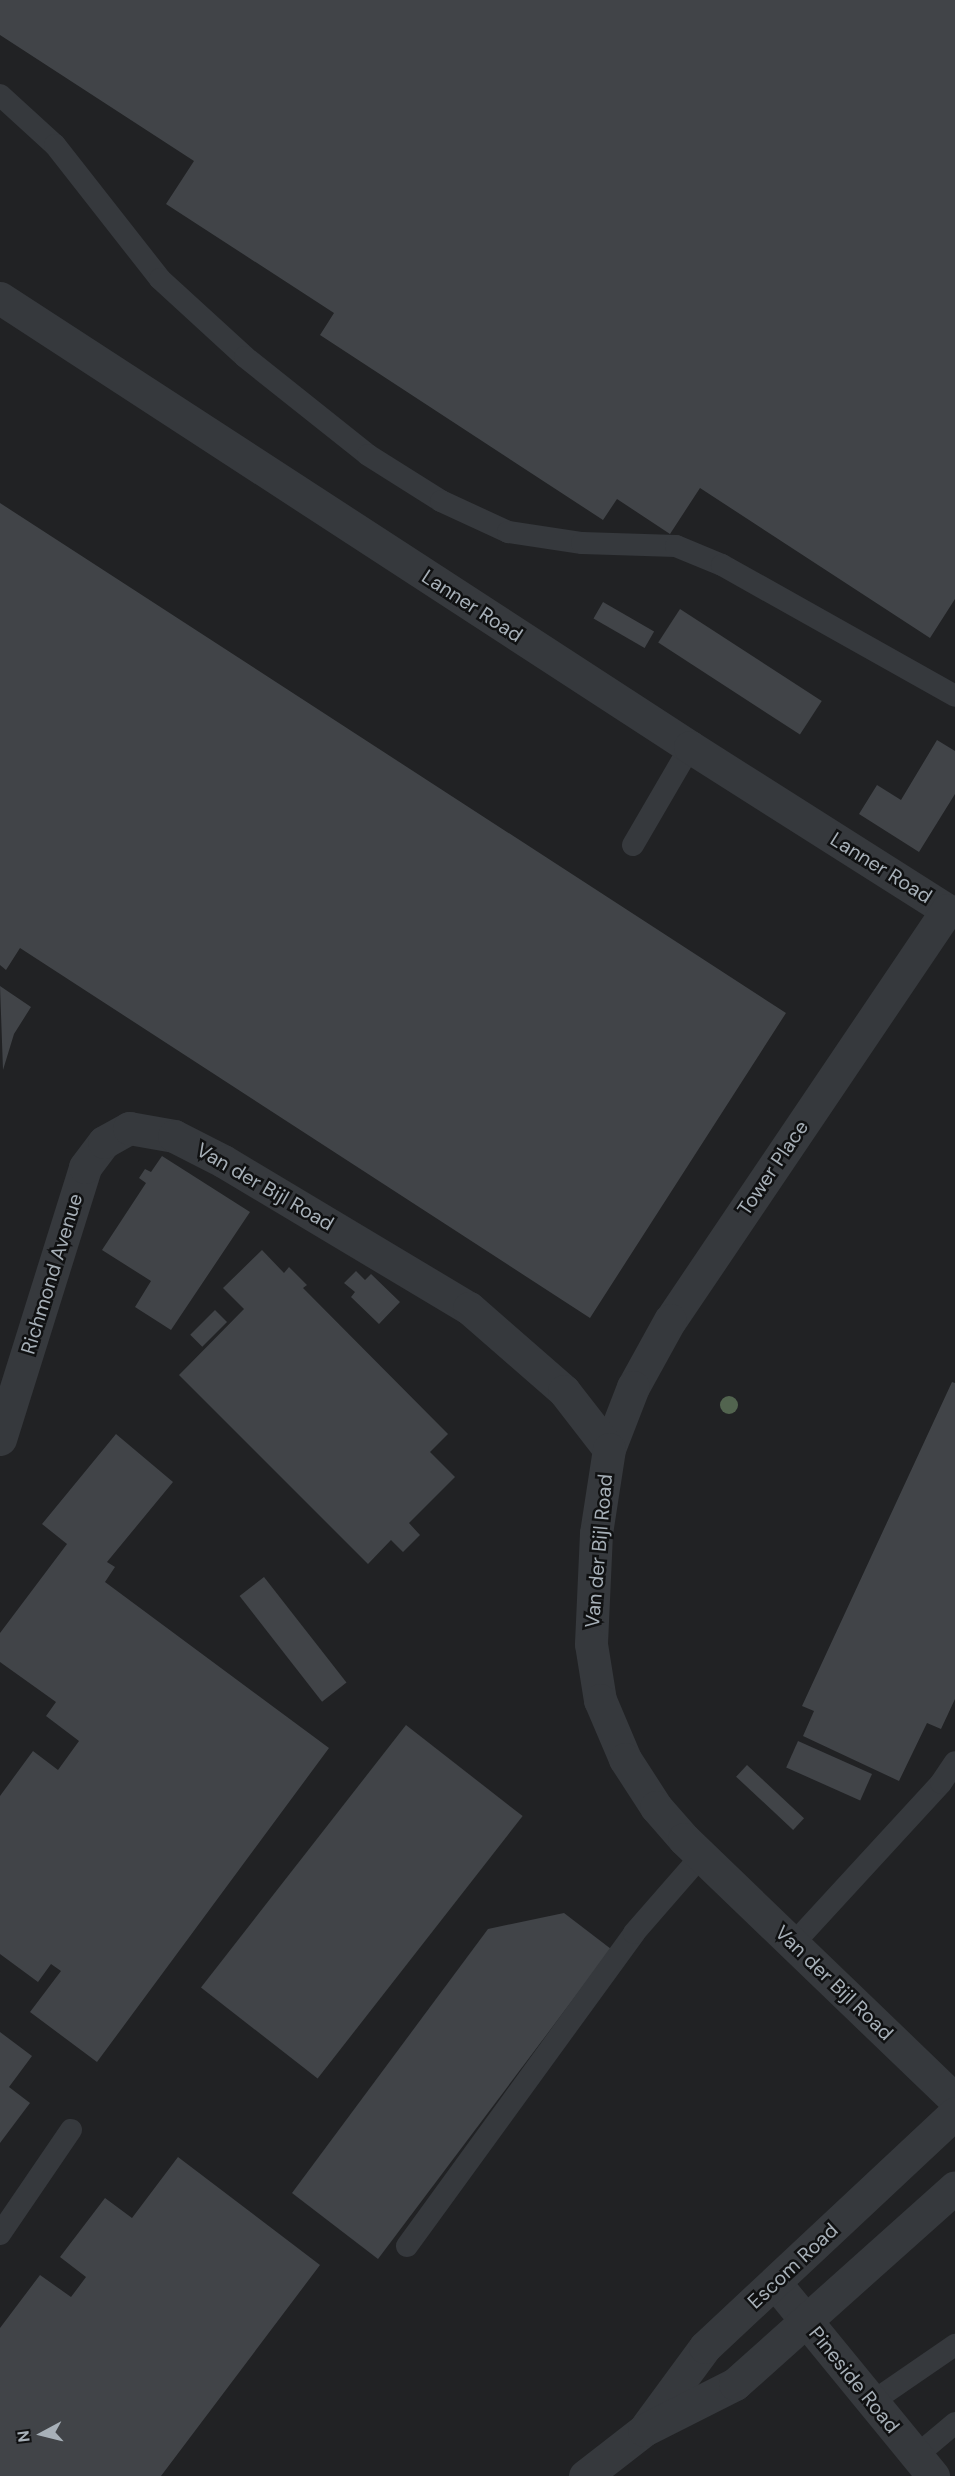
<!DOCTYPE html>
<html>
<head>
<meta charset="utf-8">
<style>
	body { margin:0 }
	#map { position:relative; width:955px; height:2476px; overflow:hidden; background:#151617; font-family:"DM Sans",sans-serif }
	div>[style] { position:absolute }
	.built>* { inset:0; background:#212224; transform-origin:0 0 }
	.building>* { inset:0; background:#414448; transform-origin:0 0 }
	.service>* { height:22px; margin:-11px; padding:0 11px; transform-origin:11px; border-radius:11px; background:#36393d }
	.minor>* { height:33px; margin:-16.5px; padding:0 16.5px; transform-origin:16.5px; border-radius:16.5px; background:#36393d }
	.tertiary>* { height:33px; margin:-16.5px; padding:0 16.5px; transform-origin:16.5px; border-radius:16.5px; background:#36393d }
	.trees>* { width:18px; height:18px; margin:-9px; border-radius:50%; background:#52644f }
	span { translate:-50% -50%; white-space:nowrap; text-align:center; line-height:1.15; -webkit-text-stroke:5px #101112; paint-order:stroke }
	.street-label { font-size:20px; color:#a7b0b8 }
	.north { position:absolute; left:12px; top:2404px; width:60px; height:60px; -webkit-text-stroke:4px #101112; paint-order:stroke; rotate:263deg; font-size:16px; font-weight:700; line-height:24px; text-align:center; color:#a7b0b8 }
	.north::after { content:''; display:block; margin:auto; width:21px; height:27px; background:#a7b0b8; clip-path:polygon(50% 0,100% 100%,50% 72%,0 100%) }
</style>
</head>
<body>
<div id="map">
	<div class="built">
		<i style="left:0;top:0;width:955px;height:2476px"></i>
	</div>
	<div class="building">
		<i style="clip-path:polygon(0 0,955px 0,955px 599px,930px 638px,700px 488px,670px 534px,617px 499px,603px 520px,320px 335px,334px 313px,166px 204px,194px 161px,0 35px)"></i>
		<i style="clip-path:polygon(0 503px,786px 1013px,590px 1318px,20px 948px,6px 970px,0 965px)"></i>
		<i style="left:603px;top:602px;width:59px;height:19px;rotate:30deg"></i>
		<i style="left:680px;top:609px;width:169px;height:40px;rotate:33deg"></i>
		<i style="clip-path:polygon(937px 740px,955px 751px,955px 794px,919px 852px,859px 814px,877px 785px,901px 800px)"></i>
		<i style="clip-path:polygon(0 986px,31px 1007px,14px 1034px,3px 1070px)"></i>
		<i style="clip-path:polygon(162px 1156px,250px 1212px,171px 1330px,135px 1307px,151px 1281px,102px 1250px,146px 1183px,139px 1178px,145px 1169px,151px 1172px)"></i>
		<i style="clip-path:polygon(262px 1250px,284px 1273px,289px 1267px,307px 1285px,303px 1288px,448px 1434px,430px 1452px,455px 1477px,409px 1523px,420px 1535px,403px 1552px,391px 1540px,368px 1564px,179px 1375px,244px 1309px,223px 1288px)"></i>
		<i style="clip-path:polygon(356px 1271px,365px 1280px,371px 1274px,400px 1302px,379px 1324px,351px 1297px,355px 1292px,344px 1283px)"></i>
		<i style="left:215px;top:1310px;width:17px;height:35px;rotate:45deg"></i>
		<i style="clip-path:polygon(952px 1382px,955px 1383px,955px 1699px,941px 1729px,927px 1723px,899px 1781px,803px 1736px,814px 1711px,802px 1706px)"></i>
		<i style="clip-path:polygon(116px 1434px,173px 1482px,107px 1562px,115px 1567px,105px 1582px,329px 1748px,97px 2062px,30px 2012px,61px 1971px,51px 1964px,38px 1982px,0 1954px,0 1796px,33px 1751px,58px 1770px,79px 1741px,46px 1716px,56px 1702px,0 1662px,0 1633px,67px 1544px,42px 1524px)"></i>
		<i style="left:264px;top:1577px;width:134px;height:31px;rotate:52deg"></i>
		<i style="left:406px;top:1725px;width:148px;height:333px;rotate:38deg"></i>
		<i style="left:798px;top:1741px;width:81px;height:29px;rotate:24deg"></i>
		<i style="left:747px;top:1765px;width:78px;height:16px;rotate:43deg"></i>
		<i style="clip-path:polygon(564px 1913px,611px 1949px,378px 2259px,292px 2193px,488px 1929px)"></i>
		<i style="clip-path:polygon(0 2032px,32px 2056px,9px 2087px,30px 2103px,0 2143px)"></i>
		<i style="clip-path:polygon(178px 2157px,320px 2265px,161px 2476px,0 2476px,0 2328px,40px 2275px,71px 2297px,86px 2277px,60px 2257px,105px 2198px,132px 2218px)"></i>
	</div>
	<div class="service">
		<i style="left:0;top:95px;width:74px;rotate:42.3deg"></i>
		<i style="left:55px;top:145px;width:170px;rotate:51.9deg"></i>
		<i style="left:160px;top:279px;width:115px;rotate:42.5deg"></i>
		<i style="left:245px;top:357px;width:157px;rotate:38.5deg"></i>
		<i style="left:368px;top:455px;width:86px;rotate:32.2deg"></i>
		<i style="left:441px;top:501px;width:74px;rotate:24.8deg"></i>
		<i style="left:508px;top:532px;width:75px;rotate:8.5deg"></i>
		<i style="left:582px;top:543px;width:94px;rotate:1.8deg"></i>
		<i style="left:676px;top:546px;width:50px;rotate:22.4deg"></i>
		<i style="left:722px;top:565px;width:267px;rotate:29.3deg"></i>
		<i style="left:633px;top:845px;width:113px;rotate:-59.8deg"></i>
		<i style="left:794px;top:1943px;width:217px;rotate:-47.4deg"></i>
		<i style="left:941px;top:1783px;width:25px;rotate:-56deg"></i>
		<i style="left:0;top:2234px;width:126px;rotate:-55.7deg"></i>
		<i style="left:407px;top:2246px;width:387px;rotate:-54deg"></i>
		<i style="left:634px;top:1933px;width:103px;rotate:-48.9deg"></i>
		<i style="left:872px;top:2402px;width:101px;rotate:-34.5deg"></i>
		<i style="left:916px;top:2456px;width:51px;rotate:-40.2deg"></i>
	</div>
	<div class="minor">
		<i style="left:0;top:298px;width:823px;rotate:33.05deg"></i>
		<i style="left:690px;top:747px;width:304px;rotate:32.4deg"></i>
		<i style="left:947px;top:910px;width:495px;rotate:124deg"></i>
		<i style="left:670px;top:1320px;width:77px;rotate:118.9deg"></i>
		<i style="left:633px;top:1387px;width:66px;rotate:111.2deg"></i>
		<i style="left:0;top:1439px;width:285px;rotate:-72.6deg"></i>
		<i style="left:85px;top:1167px;width:31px;rotate:-53deg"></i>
		<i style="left:104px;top:1142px;width:29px;rotate:-29deg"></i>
		<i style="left:129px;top:1128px;width:46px;rotate:10.1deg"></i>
		<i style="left:174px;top:1136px;width:55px;rotate:27deg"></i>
		<i style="left:223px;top:1161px;width:287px;rotate:30.9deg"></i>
		<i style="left:469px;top:1308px;width:126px;rotate:41.1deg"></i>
		<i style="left:564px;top:1391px;width:73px;rotate:52.2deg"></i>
		<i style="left:609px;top:1449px;width:85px;rotate:98.8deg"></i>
		<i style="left:596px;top:1533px;width:111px;rotate:92.6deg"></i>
		<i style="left:591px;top:1644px;width:57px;rotate:80.9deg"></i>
		<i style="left:600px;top:1700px;width:64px;rotate:67deg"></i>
		<i style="left:625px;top:1759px;width:57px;rotate:57.1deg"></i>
		<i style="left:656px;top:1807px;width:43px;rotate:48.8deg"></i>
		<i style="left:684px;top:1839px;width:376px;rotate:43.9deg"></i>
		<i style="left:776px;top:2284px;width:248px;rotate:50.7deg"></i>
	</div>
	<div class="tertiary">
		<i style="left:647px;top:2426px;width:98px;rotate:-53.7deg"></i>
		<i style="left:705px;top:2347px;width:342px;rotate:-43.1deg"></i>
		<i style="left:585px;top:2476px;width:75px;rotate:-37.9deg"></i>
		<i style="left:644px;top:2430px;width:102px;rotate:-26.8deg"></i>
		<i style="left:735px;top:2384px;width:295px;rotate:-41.8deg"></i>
	</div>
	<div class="trees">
		<i style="left:729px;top:1405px"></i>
	</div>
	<div class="street-label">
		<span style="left:472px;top:606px;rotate:33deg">Lanner Road</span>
		<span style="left:881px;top:868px;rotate:32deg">Lanner Road</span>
		<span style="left:773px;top:1168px;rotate:-56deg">Tower Place</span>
		<span style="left:265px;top:1187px;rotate:30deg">Van der Bijl Road</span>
		<span style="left:52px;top:1274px;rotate:-73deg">Richmond Avenue</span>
		<span style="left:599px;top:1551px;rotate:-85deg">Van der Bijl Road</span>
		<span style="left:834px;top:1983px;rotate:44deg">Van der Bijl Road</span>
		<span style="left:793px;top:2266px;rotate:-43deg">Escom Road</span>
		<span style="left:854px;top:2380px;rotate:51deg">Pineside Road</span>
	</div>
	<div class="north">N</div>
</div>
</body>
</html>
